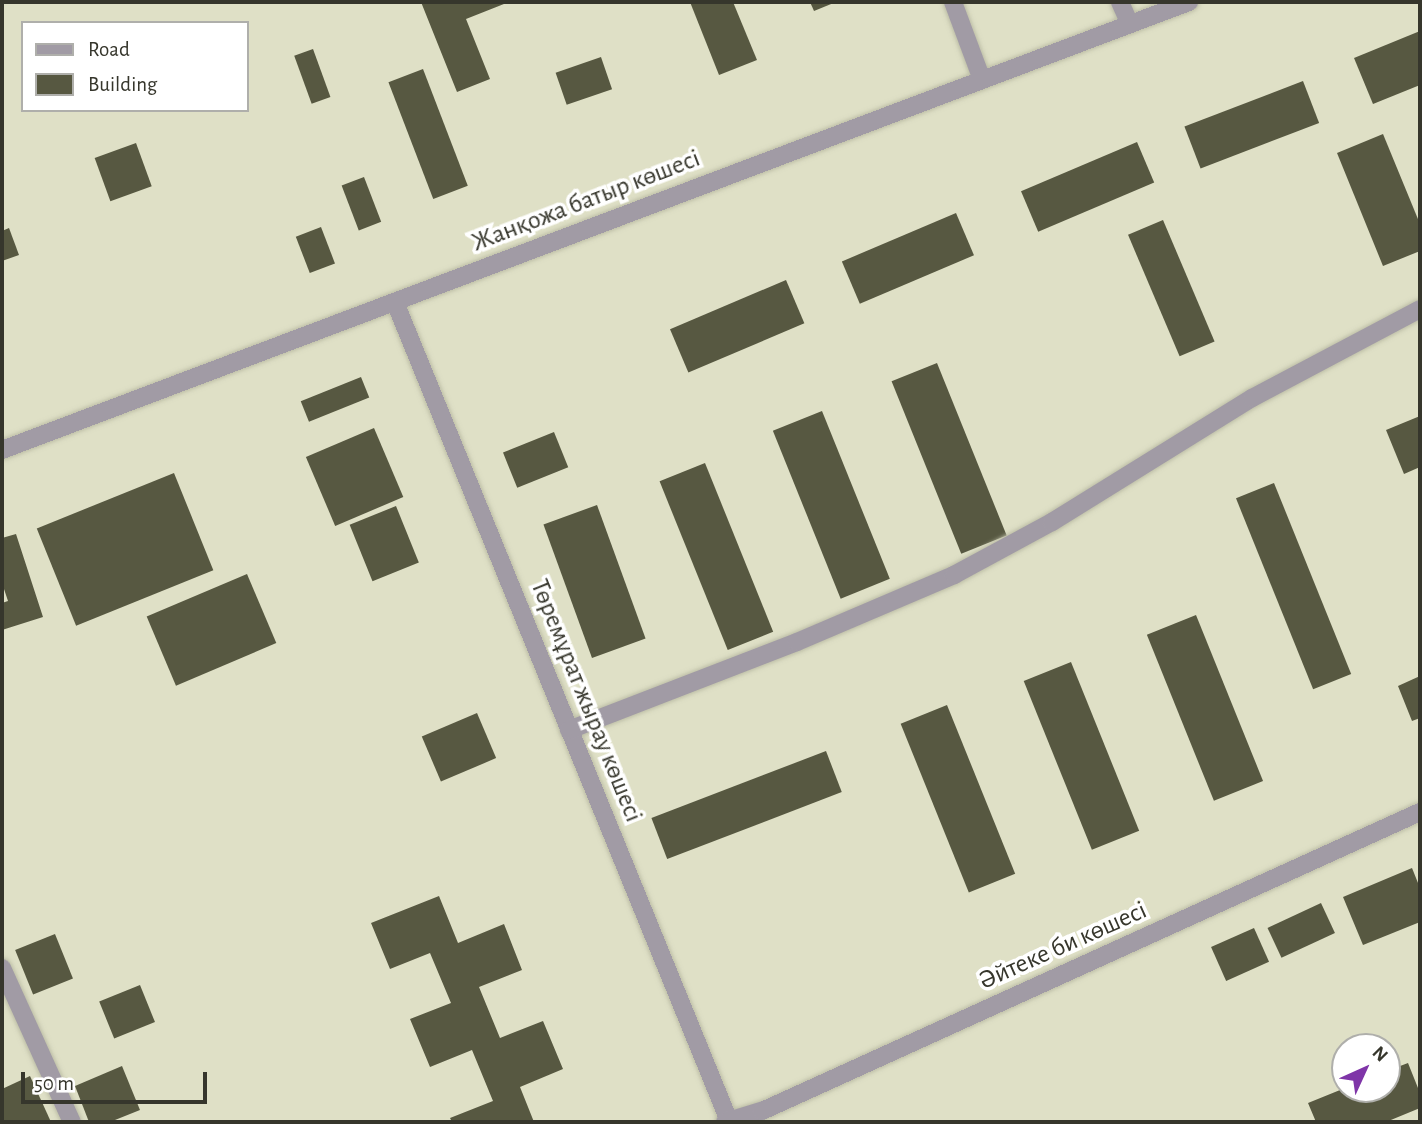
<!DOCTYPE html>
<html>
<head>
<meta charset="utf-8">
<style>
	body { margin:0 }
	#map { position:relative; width:1422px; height:1124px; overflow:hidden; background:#dfe0c6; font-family:"Alegreya Sans",sans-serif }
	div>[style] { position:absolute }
	.building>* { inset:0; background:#575841; transform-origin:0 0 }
	.roads { filter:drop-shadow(0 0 2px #bdbea7) drop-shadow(0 0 2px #bdbea7) }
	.minor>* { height:18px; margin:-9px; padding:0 9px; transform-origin:9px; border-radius:9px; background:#a19ba5 }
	span { translate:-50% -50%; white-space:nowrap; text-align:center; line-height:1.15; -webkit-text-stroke:7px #fff; paint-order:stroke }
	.street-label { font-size:26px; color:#36362c }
	.frame { position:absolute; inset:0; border:4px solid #36362c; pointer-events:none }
	.legend { position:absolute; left:21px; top:21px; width:228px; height:91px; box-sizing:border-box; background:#fff; border:2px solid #afafab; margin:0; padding:9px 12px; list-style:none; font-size:21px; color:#36362c }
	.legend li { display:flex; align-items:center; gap:14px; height:35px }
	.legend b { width:35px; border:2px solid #afafab }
	.north { position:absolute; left:1331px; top:1033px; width:70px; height:70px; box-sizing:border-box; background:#fff; border:2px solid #afafab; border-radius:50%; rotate:45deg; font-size:19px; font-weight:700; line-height:28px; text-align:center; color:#36362c }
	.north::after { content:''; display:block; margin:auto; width:24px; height:32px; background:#7f35a8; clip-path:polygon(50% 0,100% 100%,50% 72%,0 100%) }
	.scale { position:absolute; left:21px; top:1072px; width:186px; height:32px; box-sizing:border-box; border:4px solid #36362c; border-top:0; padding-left:9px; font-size:21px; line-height:24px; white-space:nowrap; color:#36362c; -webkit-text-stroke:5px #fff; paint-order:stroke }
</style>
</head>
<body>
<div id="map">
	<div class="building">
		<i style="clip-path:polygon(421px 2px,509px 2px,466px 19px,490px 79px,457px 92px)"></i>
		<i style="clip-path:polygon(690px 2px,733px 2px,757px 60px,719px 75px)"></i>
		<i style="clip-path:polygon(810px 2px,836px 2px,814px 11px)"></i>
		<i style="clip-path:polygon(1420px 31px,1420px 85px,1373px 104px,1354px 58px)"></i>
		<i style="left:313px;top:49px;width:51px;height:20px;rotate:70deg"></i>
		<i style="left:601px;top:57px;width:34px;height:48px;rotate:71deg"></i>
		<i style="left:423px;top:69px;width:125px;height:37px;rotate:69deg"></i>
		<i style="left:1303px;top:81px;width:45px;height:127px;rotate:69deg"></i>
		<i style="clip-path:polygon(1383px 134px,1420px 224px,1420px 251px,1383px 266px,1337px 153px)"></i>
		<i style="left:1137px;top:142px;width:44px;height:126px;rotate:67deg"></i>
		<i style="left:136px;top:143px;width:46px;height:44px;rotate:70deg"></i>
		<i style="left:364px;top:177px;width:48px;height:24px;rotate:69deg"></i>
		<i style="left:956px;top:213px;width:46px;height:124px;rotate:67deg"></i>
		<i style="left:1163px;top:220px;width:132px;height:38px;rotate:67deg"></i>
		<i style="left:321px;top:227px;width:39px;height:27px;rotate:69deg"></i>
		<i style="clip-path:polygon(9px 228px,19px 255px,2px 261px,2px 231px)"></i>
		<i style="left:786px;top:280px;width:47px;height:126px;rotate:67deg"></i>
		<i style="left:937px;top:363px;width:186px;height:49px;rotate:68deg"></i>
		<i style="left:361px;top:377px;width:22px;height:65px;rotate:68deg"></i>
		<i style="left:822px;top:411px;width:181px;height:53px;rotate:68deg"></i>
		<i style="clip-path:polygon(1420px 416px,1420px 467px,1404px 474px,1386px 430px)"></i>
		<i style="left:374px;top:428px;width:75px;height:74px;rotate:67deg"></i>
		<i style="left:554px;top:432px;width:38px;height:55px;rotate:68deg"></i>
		<i style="left:705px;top:463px;width:182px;height:49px;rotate:68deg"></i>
		<i style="left:174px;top:473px;width:105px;height:148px;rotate:68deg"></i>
		<i style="left:1274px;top:483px;width:206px;height:41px;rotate:68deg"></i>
		<i style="left:597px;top:505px;width:142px;height:57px;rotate:70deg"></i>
		<i style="left:396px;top:506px;width:61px;height:50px;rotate:68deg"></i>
		<i style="clip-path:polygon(16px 534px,43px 617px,2px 630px,2px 603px,8px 601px,2px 583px,2px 538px)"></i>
		<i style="left:247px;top:574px;width:75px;height:109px;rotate:67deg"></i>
		<i style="left:1196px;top:615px;width:179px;height:53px;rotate:68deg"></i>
		<i style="left:1071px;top:662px;width:182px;height:51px;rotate:68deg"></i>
		<i style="clip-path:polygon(1420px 676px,1420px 718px,1412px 721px,1398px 686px)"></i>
		<i style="left:947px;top:705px;width:182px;height:50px;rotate:68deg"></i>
		<i style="left:477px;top:713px;width:49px;height:60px;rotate:67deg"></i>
		<i style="left:826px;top:751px;width:44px;height:187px;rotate:69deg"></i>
		<i style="clip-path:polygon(1412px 868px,1420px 888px,1420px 922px,1363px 945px,1343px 897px)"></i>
		<i style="clip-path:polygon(439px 896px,458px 943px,504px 924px,522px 970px,479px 987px,500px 1038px,543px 1021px,563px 1069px,520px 1087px,534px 1122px,452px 1122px,450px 1118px,493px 1101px,472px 1050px,430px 1067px,410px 1019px,451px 1003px,430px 953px,390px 969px,371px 923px)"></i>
		<i style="left:1321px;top:903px;width:33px;height:59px;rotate:65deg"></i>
		<i style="left:1254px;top:928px;width:37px;height:47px;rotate:66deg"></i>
		<i style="left:55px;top:934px;width:48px;height:43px;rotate:68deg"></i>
		<i style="left:140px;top:985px;width:40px;height:44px;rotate:68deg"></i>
		<i style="clip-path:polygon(1408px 1063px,1420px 1093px,1420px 1108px,1386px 1122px,1316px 1122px,1308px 1103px,1345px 1088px,1387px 1089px,1387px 1071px)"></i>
		<i style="clip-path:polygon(122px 1066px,140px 1110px,110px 1122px,89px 1122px,75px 1086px)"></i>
		<i style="clip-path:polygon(30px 1076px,51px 1122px,2px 1122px,2px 1089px)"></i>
	</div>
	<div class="roads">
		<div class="minor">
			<i style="left:953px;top:2px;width:83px;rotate:69.6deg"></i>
			<i style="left:1120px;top:2px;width:24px;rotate:66deg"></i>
			<i style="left:395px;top:302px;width:884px;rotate:67.81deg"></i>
			<i style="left:2px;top:450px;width:1269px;rotate:-20.68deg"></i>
			<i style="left:569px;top:730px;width:244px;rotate:-21.1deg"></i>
			<i style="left:797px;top:642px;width:171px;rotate:-23.1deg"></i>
			<i style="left:954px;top:575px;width:111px;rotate:-28.4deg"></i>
			<i style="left:1052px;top:522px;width:235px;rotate:-31.8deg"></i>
			<i style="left:1252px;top:398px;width:190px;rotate:-27.9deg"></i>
			<i style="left:2px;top:968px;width:169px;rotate:65.6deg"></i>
			<i style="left:725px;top:1122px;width:39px;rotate:-17deg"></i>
			<i style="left:762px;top:1111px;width:723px;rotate:-24.44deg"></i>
		</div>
	</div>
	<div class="street-label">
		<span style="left:586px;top:201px;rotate:-21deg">Жанқожа батыр көшесі</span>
		<span style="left:586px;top:701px;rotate:68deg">Төремұрат жырау көшесі</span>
		<span style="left:1063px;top:946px;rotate:-24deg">Әйтеке би көшесі</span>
	</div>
	<div class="frame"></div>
	<ul class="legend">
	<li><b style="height:9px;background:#a19ba5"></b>Road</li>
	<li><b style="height:19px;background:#575841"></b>Building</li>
	</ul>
	<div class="north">N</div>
	<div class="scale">50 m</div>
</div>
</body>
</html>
